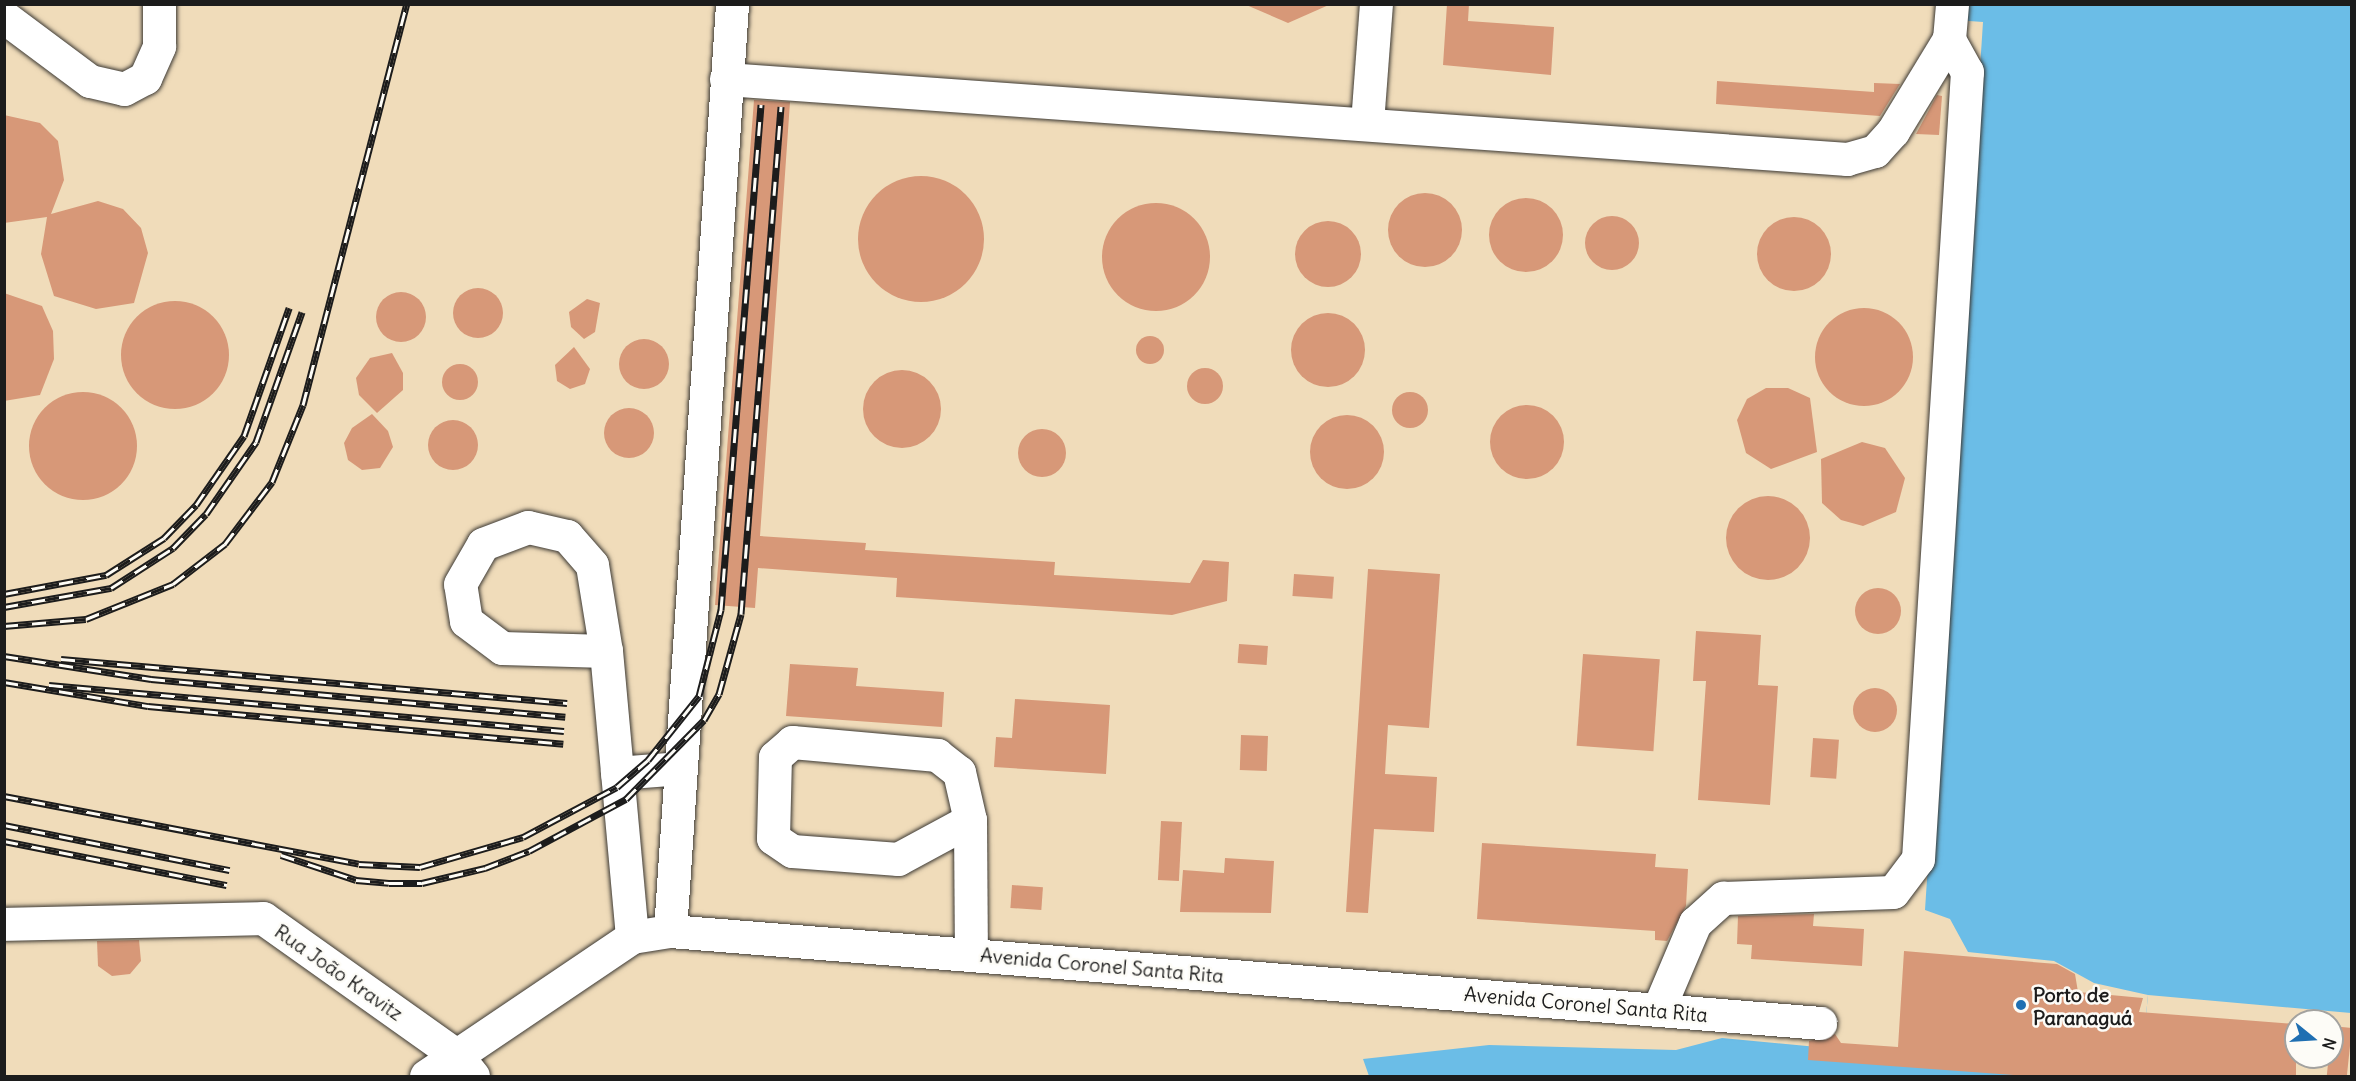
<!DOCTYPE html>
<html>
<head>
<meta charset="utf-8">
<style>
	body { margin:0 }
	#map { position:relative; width:2356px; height:1081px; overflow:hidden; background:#f0dcba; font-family:Delius,sans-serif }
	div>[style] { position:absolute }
	.water>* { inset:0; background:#6bbde7 }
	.pier>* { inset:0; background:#f0dcba }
	.building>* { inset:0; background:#d79878; transform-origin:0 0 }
	.round { border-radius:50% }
	.roads { filter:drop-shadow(0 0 2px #3c3934) drop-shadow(0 0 2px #3c3934) }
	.minor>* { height:33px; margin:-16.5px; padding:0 16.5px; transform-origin:16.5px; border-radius:16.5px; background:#fff }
	.rail>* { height:7px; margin-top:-3.5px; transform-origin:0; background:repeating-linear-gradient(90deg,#fdfcf7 0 14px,#1c1c1c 0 28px); box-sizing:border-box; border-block:2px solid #1c1c1c }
	.dots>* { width:16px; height:16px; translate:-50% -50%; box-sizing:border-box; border:3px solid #fdfcf7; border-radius:50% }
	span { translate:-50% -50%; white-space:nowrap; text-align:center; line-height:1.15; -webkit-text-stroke:5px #fdfcf7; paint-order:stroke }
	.street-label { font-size:20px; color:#1c1c1c }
	.poi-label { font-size:20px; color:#1c1c1c; font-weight:700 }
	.left { translate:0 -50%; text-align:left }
	.frame { position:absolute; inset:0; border:6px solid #1c1c1c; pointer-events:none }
	.north { position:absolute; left:2284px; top:1009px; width:60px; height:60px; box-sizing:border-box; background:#fdfcf7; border:2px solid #a3a29f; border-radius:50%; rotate:108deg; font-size:16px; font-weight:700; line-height:24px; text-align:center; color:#1c1c1c }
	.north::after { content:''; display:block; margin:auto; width:21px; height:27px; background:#1f6fb2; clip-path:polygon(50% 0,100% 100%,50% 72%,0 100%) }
</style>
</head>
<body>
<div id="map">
	<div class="water">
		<i style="clip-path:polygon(evenodd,1956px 5px,2351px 5px,2351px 1076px,2140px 1076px,2148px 995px,2094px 983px,2054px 961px,1968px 952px,1950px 919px,1925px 910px,1983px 22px,1955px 20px,1956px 5px,2296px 1021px,2332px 1021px,2332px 1057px,2296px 1057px,2296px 1021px)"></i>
		<i style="clip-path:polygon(1722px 1038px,2121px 1076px,1369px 1076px,1363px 1059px,1489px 1045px,1676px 1050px)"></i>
	</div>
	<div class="pier">
		<i style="clip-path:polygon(evenodd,2148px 995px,2351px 1013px,2351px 1076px,2140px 1076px,2148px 995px,2296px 1021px,2332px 1021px,2332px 1057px,2296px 1057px,2296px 1021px)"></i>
	</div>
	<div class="building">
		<i style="clip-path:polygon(1244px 4px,1331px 4px,1288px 23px)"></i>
		<i style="clip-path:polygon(1447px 4px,1469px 4px,1468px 21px,1554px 27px,1551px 75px,1443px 65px)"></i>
		<i style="clip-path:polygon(1717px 81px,1874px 92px,1874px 83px,1900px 84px,1880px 116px,1716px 104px)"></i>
		<i style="clip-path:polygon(1937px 95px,1942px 96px,1939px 135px,1916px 134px)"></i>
		<i style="clip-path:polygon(754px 100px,790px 102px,760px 536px,866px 543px,865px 550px,1055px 562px,1054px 575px,1190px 583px,1203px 560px,1229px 562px,1227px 601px,1172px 615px,896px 597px,897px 578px,758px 568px,755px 608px,715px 605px)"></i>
		<i style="clip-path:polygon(4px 115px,40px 123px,58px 141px,64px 180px,51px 214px,98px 201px,123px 209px,141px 228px,148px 253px,134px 303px,96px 309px,54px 296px,41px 254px,47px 217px,4px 223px)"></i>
		<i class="round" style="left:858px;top:176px;width:126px;height:126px"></i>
		<i class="round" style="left:1388px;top:193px;width:74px;height:74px"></i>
		<i class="round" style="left:1489px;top:198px;width:74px;height:74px"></i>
		<i class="round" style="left:1102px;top:203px;width:108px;height:108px"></i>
		<i class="round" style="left:1585px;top:216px;width:54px;height:54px"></i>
		<i class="round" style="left:1757px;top:217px;width:74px;height:74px"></i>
		<i class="round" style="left:1295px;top:221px;width:66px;height:66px"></i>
		<i class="round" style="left:453px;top:288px;width:50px;height:50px"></i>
		<i class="round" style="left:376px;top:292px;width:50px;height:50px"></i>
		<i style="clip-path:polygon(4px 293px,42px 306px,53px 331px,54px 359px,40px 395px,4px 401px)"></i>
		<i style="clip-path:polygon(587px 299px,600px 303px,595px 332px,584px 339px,571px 327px,569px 312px)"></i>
		<i class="round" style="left:121px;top:301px;width:108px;height:108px"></i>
		<i class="round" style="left:1815px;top:308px;width:98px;height:98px"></i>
		<i class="round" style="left:1291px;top:313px;width:74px;height:74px"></i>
		<i class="round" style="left:1136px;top:336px;width:28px;height:28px"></i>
		<i class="round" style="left:619px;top:339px;width:50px;height:50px"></i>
		<i style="clip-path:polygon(574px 347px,590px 369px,585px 384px,570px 389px,557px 381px,555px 365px)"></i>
		<i style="clip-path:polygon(392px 353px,403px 373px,403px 390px,377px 413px,359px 395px,356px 378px,370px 358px)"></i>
		<i class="round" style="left:442px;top:364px;width:36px;height:36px"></i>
		<i class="round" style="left:1187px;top:368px;width:36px;height:36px"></i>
		<i class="round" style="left:863px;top:370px;width:78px;height:78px"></i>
		<i style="clip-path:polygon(1766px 388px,1788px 388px,1810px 398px,1817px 452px,1771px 469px,1746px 453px,1737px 420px,1747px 399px)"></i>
		<i class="round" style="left:1392px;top:392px;width:36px;height:36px"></i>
		<i class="round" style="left:29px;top:392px;width:108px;height:108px"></i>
		<i class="round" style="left:1490px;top:405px;width:74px;height:74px"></i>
		<i class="round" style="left:604px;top:408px;width:50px;height:50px"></i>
		<i style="clip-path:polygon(372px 414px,388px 431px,393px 447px,380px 468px,362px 470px,348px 460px,344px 443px,352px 428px)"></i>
		<i class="round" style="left:1310px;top:415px;width:74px;height:74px"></i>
		<i class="round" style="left:428px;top:420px;width:50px;height:50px"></i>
		<i class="round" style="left:1018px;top:429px;width:48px;height:48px"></i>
		<i style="clip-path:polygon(1862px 442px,1885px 448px,1905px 478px,1896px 512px,1863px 526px,1841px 520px,1822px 503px,1821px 459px)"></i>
		<i class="round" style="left:1726px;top:496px;width:84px;height:84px"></i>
		<i style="clip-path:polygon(1368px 569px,1440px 574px,1429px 728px,1388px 725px,1385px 774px,1437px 777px,1434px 832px,1374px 829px,1368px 913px,1346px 912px)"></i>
		<i style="left:1294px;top:574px;width:40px;height:22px;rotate:4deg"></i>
		<i class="round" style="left:1855px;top:588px;width:46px;height:46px"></i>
		<i style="clip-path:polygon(1696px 631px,1761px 635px,1758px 685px,1778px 686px,1770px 805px,1698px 800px,1706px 681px,1693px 681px)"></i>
		<i style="left:1239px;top:644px;width:29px;height:19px;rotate:4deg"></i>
		<i style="left:1583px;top:654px;width:77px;height:92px;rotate:4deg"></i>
		<i style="clip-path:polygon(790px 664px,858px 668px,856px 686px,944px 692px,942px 727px,786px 716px)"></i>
		<i class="round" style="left:1853px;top:688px;width:44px;height:44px"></i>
		<i style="clip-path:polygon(1015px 699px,1110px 705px,1106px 774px,994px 767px,996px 737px,1012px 738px)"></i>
		<i style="left:1241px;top:735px;width:27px;height:35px;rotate:2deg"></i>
		<i style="left:1813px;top:738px;width:26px;height:39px;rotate:4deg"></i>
		<i style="left:1161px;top:821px;width:21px;height:59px;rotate:3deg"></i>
		<i style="clip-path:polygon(1482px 843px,1656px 854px,1655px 867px,1688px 869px,1686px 906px,1667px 941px,1655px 940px,1655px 931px,1477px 919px)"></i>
		<i style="clip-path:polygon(1225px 858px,1274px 861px,1271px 913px,1180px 912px,1183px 870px,1224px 873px)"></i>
		<i style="left:1012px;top:885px;width:31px;height:23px;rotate:4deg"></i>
		<i style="clip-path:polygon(1814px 914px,1813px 926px,1864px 929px,1862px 966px,1751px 959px,1752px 945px,1737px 944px,1738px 916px)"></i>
		<i style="clip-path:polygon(139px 940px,141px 961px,130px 974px,112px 976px,98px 966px,97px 941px)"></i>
		<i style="clip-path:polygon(1904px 951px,2057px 964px,2075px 974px,2078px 992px,2143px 998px,2139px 1012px,2296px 1024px,2296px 1077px,2041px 1077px,1808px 1060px,1809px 1041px,1835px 1034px,1841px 1043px,1898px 1047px)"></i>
		<i style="left:2332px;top:1026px;width:20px;height:51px;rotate:6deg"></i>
	</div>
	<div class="roads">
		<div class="minor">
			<i style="left:4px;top:17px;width:107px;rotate:36.7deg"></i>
			<i style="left:90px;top:81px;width:35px;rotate:13deg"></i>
			<i style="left:124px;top:89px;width:24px;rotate:-28deg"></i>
			<i style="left:145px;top:78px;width:35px;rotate:-66deg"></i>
			<i style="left:159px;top:46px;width:42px;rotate:-90deg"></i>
			<i style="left:726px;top:79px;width:1124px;rotate:4.08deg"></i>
			<i style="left:1847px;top:159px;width:29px;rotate:-16deg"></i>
			<i style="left:1875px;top:151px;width:27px;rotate:-48deg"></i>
			<i style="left:1893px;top:131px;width:108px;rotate:-58.7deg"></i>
			<i style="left:1367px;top:123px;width:119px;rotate:-85.7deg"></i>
			<i style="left:606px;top:651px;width:104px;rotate:-178.3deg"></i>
			<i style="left:502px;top:648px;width:45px;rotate:-143.1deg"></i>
			<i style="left:466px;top:621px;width:37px;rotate:-99deg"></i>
			<i style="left:460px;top:584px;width:46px;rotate:-60.1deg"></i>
			<i style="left:483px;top:544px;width:48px;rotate:-20.7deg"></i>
			<i style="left:528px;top:527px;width:40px;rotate:13deg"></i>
			<i style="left:567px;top:536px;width:38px;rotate:49deg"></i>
			<i style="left:592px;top:565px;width:87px;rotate:80.8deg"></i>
			<i style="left:606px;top:651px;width:287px;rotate:84.8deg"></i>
			<i style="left:617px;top:773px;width:64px;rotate:-4.5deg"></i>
			<i style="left:970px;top:820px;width:82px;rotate:151.6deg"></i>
			<i style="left:898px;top:859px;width:106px;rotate:-175.7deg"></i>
			<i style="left:792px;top:851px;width:23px;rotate:-146deg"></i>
			<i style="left:773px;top:838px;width:81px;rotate:-88.6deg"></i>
			<i style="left:775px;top:757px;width:23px;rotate:-41deg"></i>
			<i style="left:792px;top:742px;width:146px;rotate:5.1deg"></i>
			<i style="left:937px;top:755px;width:28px;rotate:38deg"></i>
			<i style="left:959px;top:772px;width:49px;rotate:77.1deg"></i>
			<i style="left:970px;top:820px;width:135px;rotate:89.6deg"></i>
			<i style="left:4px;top:924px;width:259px;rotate:-1.3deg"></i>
			<i style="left:263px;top:918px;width:237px;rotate:35.4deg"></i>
			<i style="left:456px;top:1055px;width:27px;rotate:51deg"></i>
			<i style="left:670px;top:931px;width:929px;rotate:-86.17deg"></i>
			<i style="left:1658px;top:1010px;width:95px;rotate:-67deg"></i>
			<i style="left:1695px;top:923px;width:38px;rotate:-42deg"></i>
			<i style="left:1723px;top:898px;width:170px;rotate:-2deg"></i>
			<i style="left:1893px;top:892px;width:41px;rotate:-52.9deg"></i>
			<i style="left:1918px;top:859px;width:789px;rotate:-86.44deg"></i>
			<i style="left:1967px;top:72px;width:38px;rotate:-119deg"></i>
			<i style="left:1949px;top:39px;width:35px;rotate:-85deg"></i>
			<i style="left:426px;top:1076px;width:249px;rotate:-34deg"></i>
			<i style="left:632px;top:937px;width:38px;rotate:-9deg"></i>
			<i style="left:670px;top:931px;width:1154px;rotate:4.57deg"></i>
		</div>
	</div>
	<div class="rail">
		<i style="left:4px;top:594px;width:104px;rotate:-10.6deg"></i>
		<i style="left:106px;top:575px;width:69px;rotate:-32.5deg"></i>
		<i style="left:164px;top:538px;width:46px;rotate:-45.9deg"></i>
		<i style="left:196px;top:505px;width:84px;rotate:-55.2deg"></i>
		<i style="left:244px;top:436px;width:136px;rotate:-70.6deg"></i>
		<i style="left:4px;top:607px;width:109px;rotate:-10.1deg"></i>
		<i style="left:111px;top:588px;width:74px;rotate:-32.8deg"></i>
		<i style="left:173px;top:548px;width:47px;rotate:-45.9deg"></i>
		<i style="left:206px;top:514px;width:88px;rotate:-55.2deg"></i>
		<i style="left:256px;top:442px;width:138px;rotate:-70.5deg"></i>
		<i style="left:4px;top:626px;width:82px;rotate:-4.9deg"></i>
		<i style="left:86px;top:619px;width:94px;rotate:-21.9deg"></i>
		<i style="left:173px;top:584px;width:66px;rotate:-37.6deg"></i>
		<i style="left:225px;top:544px;width:78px;rotate:-52.8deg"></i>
		<i style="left:272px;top:482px;width:83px;rotate:-68.1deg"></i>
		<i style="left:303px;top:405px;width:414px;rotate:-75.5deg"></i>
		<i style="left:4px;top:656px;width:149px;rotate:8.9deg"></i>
		<i style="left:151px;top:679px;width:416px;rotate:5.2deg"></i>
		<i style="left:61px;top:659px;width:508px;rotate:4.97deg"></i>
		<i style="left:4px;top:682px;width:146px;rotate:9.5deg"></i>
		<i style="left:148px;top:706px;width:417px;rotate:5.2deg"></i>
		<i style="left:49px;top:685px;width:517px;rotate:5.1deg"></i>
		<i style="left:4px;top:796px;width:361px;rotate:10.8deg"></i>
		<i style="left:359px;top:864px;width:61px;rotate:2.8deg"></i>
		<i style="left:420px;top:867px;width:107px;rotate:-16.2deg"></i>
		<i style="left:523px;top:837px;width:106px;rotate:-28deg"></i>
		<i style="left:617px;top:787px;width:41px;rotate:-41.1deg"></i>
		<i style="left:648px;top:760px;width:82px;rotate:-51.4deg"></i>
		<i style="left:699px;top:696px;width:89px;rotate:-75.7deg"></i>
		<i style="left:721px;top:610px;width:507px;rotate:-85.47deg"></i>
		<i style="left:4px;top:825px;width:230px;rotate:11.3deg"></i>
		<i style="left:4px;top:841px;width:227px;rotate:11.2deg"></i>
		<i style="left:281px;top:855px;width:79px;rotate:18.4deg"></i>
		<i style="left:356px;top:880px;width:33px;rotate:5deg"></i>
		<i style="left:389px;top:883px;width:33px"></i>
		<i style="left:422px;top:883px;width:65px;rotate:-13.4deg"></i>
		<i style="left:485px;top:868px;width:47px;rotate:-21.1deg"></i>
		<i style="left:529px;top:851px;width:110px;rotate:-28.2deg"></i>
		<i style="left:626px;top:799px;width:111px;rotate:-45.4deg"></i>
		<i style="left:704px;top:720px;width:30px;rotate:-60deg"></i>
		<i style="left:719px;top:694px;width:83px;rotate:-74.6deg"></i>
		<i style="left:741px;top:614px;width:509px;rotate:-85.49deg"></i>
	</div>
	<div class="dots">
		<i style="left:2021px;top:1005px;background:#1f6fb2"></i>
	</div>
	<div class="street-label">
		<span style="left:1102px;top:965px;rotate:5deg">Avenida Coronel Santa Rita</span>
		<span style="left:339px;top:972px;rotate:35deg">Rua João Kravitz</span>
		<span style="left:1586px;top:1004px;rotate:5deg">Avenida Coronel Santa Rita</span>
	</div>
	<div class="poi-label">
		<span class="left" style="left:2033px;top:1006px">Porto de<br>Paranaguá</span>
	</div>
	<div class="frame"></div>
	<div class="north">N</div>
</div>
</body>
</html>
